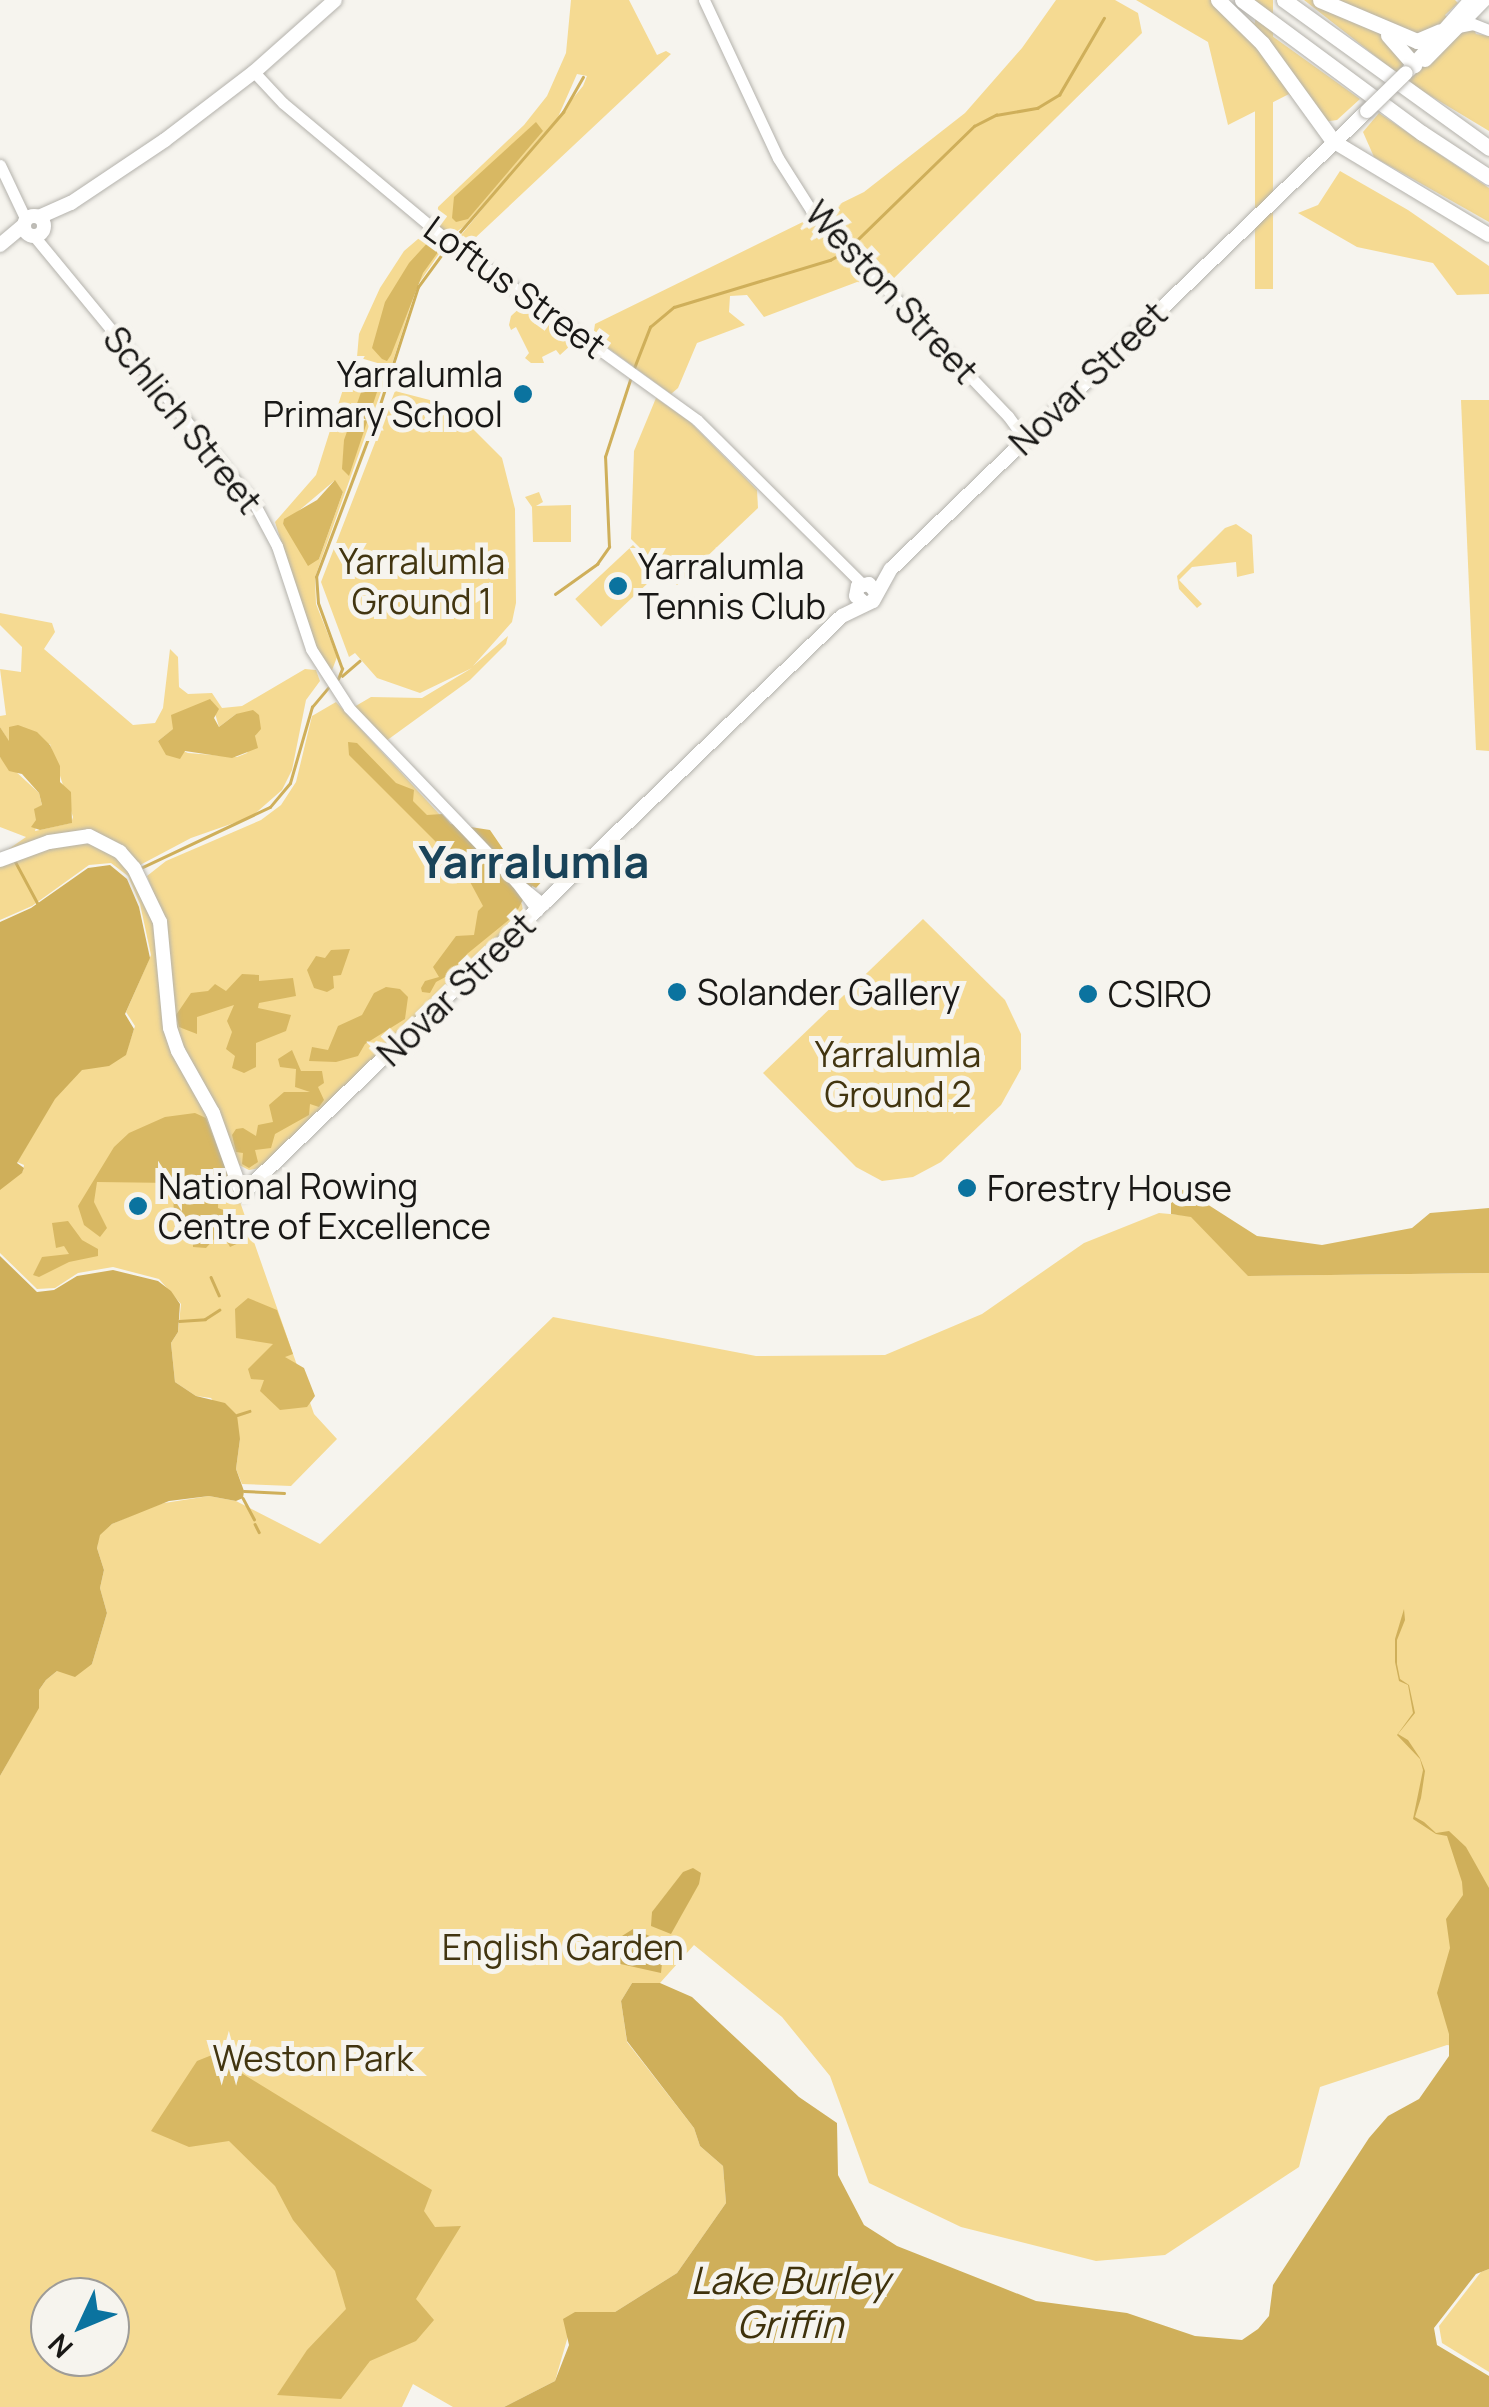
<!DOCTYPE html>
<html>
<head>
<meta charset="utf-8">
<style>
	body { margin:0 }
	#map { position:relative; width:1489px; height:2407px; overflow:hidden; background:#f6f4ee; font-family:Manrope,sans-serif }
	div>[style] { position:absolute }
	.green>* { inset:0; background:#f5da92; transform-origin:0 0 }
	.forest>* { inset:0; background:#d8b863 }
	.water>* { inset:0; background:#cfaf5a }
	.stream>* { height:2.5px; margin:-1.25px; padding:0 1.25px; transform-origin:1.25px; border-radius:1.25px; background:#cfaf5a }
	.roads { filter:drop-shadow(0 0 2px #b4b2ac) drop-shadow(0 0 2px #b4b2ac) }
	.minor>* { height:11px; margin:-5.5px; padding:0 5.5px; transform-origin:5.5px; border-radius:5.5px; background:#fff }
	.major>* { height:14px; margin:-7px; padding:0 7px; transform-origin:7px; border-radius:7px; background:#fff }
	.major>.ring { margin:-7px; padding:0; box-sizing:content-box; background:none; border:14px solid #fff; border-radius:50% }
	.highway>* { height:15px; margin:-7.5px; padding:0 7.5px; transform-origin:7.5px; border-radius:7.5px; background:#fff }
	.bridges { filter:drop-shadow(0 0 2px #b4b2ac) drop-shadow(0 0 2px #b4b2ac) }
	.major-bridge>* { height:14px; margin:-7px; padding:0 7px; transform-origin:7px; border-radius:7px; background:#fff }
	.dots>* { width:28px; height:28px; translate:-50% -50%; box-sizing:border-box; border:5px solid #f6f4ee; border-radius:50% }
	span { translate:-50% -50%; white-space:nowrap; text-align:center; line-height:1.15; -webkit-text-stroke:10px #f6f4ee; paint-order:stroke }
	.street-label { font-size:35px; color:#191816 }
	.poi-label { font-size:35px; color:#191816 }
	.right { translate:-100% -50%; text-align:right }
	.left { translate:0 -50%; text-align:left }
	.park-label { font-size:35px; color:#423510 }
	.water-label { font-size:38px; color:#3f320c; font-style:italic }
	.district-label { font-size:45px; color:#194359; font-weight:700 }
	.north { position:absolute; left:30px; top:2277px; width:100px; height:100px; box-sizing:border-box; background:#f6f4ee; border:2px solid #9e9c98; border-radius:50%; rotate:226deg; font-size:28px; font-weight:700; line-height:40px; text-align:center; color:#191816 }
	.north::after { content:''; display:block; margin:auto; width:35px; height:45px; background:#0b739f; clip-path:polygon(50% 0,100% 100%,50% 72%,0 100%) }
</style>
</head>
<body>
<div id="map">
	<div class="green">
		<i style="clip-path:polygon(571px 0,629px 0,657px 55px,666px 51px,671px 54px,474px 239px,461px 242px,457px 240px,583px 86px,587px 76px,577px 74px,558px 117px,463px 227px,451px 236px,437px 225px,438px 207px,524px 125px,547px 96px,566px 53px)"></i>
		<i style="clip-path:polygon(1056px 0,1115px 0,1138px 13px,1142px 33px,887px 285px,857px 282px,764px 317px,747px 295px,730px 296px,729px 312px,745px 325px,697px 343px,678px 388px,671px 394px,593px 337px,595px 324px,864px 192px,965px 113px,1022px 48px)"></i>
		<i style="clip-path:polygon(1136px 0,1222px 0,1360px 99px,1337px 120px,1316px 123px,1289px 94px,1228px 125px,1208px 42px)"></i>
		<i style="left:1255px;top:0;width:18px;height:289px"></i>
		<i style="clip-path:polygon(1304px 0,1455px 0,1458px 3px,1445px 15px,1460px 31px,1473px 27px,1476px 34px,1489px 36px,1489px 131px,1411px 84px)"></i>
		<i style="clip-path:polygon(1379px 113px,1489px 188px,1489px 222px,1374px 157px,1363px 132px)"></i>
		<i style="clip-path:polygon(1340px 171px,1408px 210px,1489px 266px,1489px 294px,1457px 295px,1433px 263px,1357px 247px,1298px 213px,1318px 205px)"></i>
		<i style="clip-path:polygon(425px 233px,445px 245px,417px 286px,391px 367px,357px 357px,359px 334px,380px 288px,404px 251px)"></i>
		<i style="clip-path:polygon(523px 305px,569px 335px,571px 345px,560px 355px,556px 350px,542px 357px,544px 363px,531px 363px,525px 358px,529px 353px,516px 327px,511px 330px,509px 325px,511px 316px)"></i>
		<i style="clip-path:polygon(evenodd,357px 363px,387px 375px,315px 577px,316px 604px,337px 657px,331px 673px,314px 644px,275px 522px,316px 475px,351px 364px,357px 363px,334px 481px,343px 492px,319px 559px,304px 553px,283px 524px,334px 481px)"></i>
		<i style="clip-path:polygon(395px 391px,449px 405px,502px 458px,515px 509px,516px 603px,512px 622px,473px 666px,508px 636px,506px 644px,470px 680px,386px 741px,354px 707px,371px 697px,422px 698px,472px 668px,420px 693px,377px 678px,355px 653px,349px 657px,321px 582px)"></i>
		<i style="clip-path:polygon(656px 398px,689px 421px,757px 490px,758px 508px,677px 585px,631px 539px,634px 451px)"></i>
		<i style="clip-path:polygon(1461px 400px,1489px 400px,1489px 751px,1476px 750px)"></i>
		<i style="clip-path:polygon(539px 492px,543px 502px,536px 506px,571px 505px,571px 542px,533px 542px,532px 507px,525px 497px)"></i>
		<i style="clip-path:polygon(1236px 524px,1252px 535px,1254px 573px,1237px 577px,1236px 562px,1192px 567px,1179px 580px,1202px 604px,1197px 608px,1179px 589px,1177px 576px,1225px 528px)"></i>
		<i style="left:633px;top:545px;width:38px;height:79px;rotate:47deg"></i>
		<i style="clip-path:polygon(evenodd,0 613px,52px 623px,55px 632px,44px 649px,133px 725px,155px 723px,163px 708px,170px 649px,178px 657px,179px 687px,188px 694px,212px 693px,222px 708px,242px 706px,305px 669px,316px 670px,320px 681px,306px 700px,292px 770px,282px 790px,251px 817px,191px 838px,140px 865px,109px 839px,0 855px,26px 837px,0 827px,0 757px,39px 793px,42px 805px,35px 831px,71px 823px,73px 817px,50px 744px,9px 742px,0 727px,0 716px,6px 715px,0 669px,21px 672px,22px 647px,0 625px,0 613px,211px 700px,219px 727px,236px 714px,257px 732px,247px 753px,237px 757px,188px 753px,158px 741px,211px 700px)"></i>
		<i style="clip-path:polygon(336px 702px,522px 904px,523px 912px,265px 1167px,249px 1170px,237px 1164px,172px 1021px,166px 926px,147px 876px,166px 861px,261px 820px,281px 805px,296px 782px,312px 716px)"></i>
		<i style="clip-path:polygon(89px 842px,124px 860px,157px 922px,162px 1004px,209px 1113px,314px 1414px,337px 1439px,291px 1486px,242px 1484px,236px 1469px,240px 1439px,211px 1398px,196px 1396px,175px 1382px,171px 1343px,178px 1332px,181px 1304px,159px 1279px,113px 1267px,78px 1273px,55px 1288px,37px 1289px,0 1253px,0 1188px,23px 1171px,24px 1165px,17px 1162px,55px 1097px,80px 1068px,126px 1053px,135px 1026px,126px 1012px,151px 955px,140px 904px,128px 876px,111px 863px,89px 865px,32px 906px,0 920px,0 866px,49px 847px)"></i>
		<i style="clip-path:polygon(923px 919px,1005px 1000px,1021px 1034px,1021px 1069px,1001px 1105px,941px 1162px,913px 1177px,882px 1181px,856px 1167px,763px 1073px)"></i>
		<i style="clip-path:polygon(evenodd,1159px 1213px,1191px 1216px,1249px 1276px,1489px 1273px,1489px 2052px,1447px 2045px,1320px 2087px,1299px 2167px,1165px 2255px,1096px 2261px,961px 2227px,869px 2183px,830px 2076px,782px 2017px,694px 1945px,660px 1983px,632px 1983px,621px 2001px,627px 2042px,694px 2128px,700px 2146px,723px 2166px,726px 2203px,677px 2273px,615px 2312px,575px 2312px,555px 2381px,504px 2407px,453px 2407px,413px 2384px,402px 2407px,0 2407px,0 1776px,38px 1708px,39px 1690px,46px 1680px,57px 1671px,92px 1664px,107px 1613px,100px 1588px,104px 1570px,97px 1548px,99px 1535px,112px 1524px,158px 1504px,209px 1496px,236px 1501px,320px 1544px,553px 1317px,756px 1356px,885px 1355px,982px 1314px,1084px 1243px,1159px 1213px,50px 2297px,110px 2297px,110px 2357px,50px 2357px,50px 2297px)"></i>
		<i style="clip-path:polygon(1489px 2269px,1489px 2372px,1442px 2343px,1439px 2326px,1481px 2272px)"></i>
	</div>
	<div class="forest">
		<i style="clip-path:polygon(536px 122px,543px 131px,468px 219px,456px 222px,452px 218px,454px 197px)"></i>
		<i style="clip-path:polygon(431px 239px,441px 248px,423px 273px,391px 355px,387px 361px,382px 359px,372px 348px,385px 302px,409px 263px)"></i>
		<i style="clip-path:polygon(369px 370px,383px 374px,349px 476px,342px 469px,344px 440px)"></i>
		<i style="clip-path:polygon(335px 480px,343px 492px,319px 559px,308px 566px,283px 524px,284px 519px,317px 500px)"></i>
		<i style="clip-path:polygon(210px 699px,219px 709px,214px 718px,219px 727px,236px 714px,253px 710px,259px 715px,261px 729px,255px 736px,258px 748px,232px 758px,185px 751px,180px 759px,166px 755px,158px 741px,173px 729px,171px 715px)"></i>
		<i style="clip-path:polygon(18px 725px,37px 732px,50px 745px,60px 766px,60px 782px,71px 792px,72px 823px,40px 830px,31px 827px,36px 820px,34px 809px,42px 805px,39px 793px,22px 774px,9px 771px,0 757px,0 727px,9px 741px,9px 727px)"></i>
		<i style="clip-path:polygon(348px 742px,357px 743px,396px 783px,414px 790px,413px 801px,427px 815px,442px 814px,451px 824px,490px 830px,514px 865px,542px 870px,544px 879px,536px 888px,532px 886px,531px 895px,526px 894px,515px 915px,467px 954px,464px 962px,459px 962px,455px 972px,436px 982px,430px 993px,422px 992px,421px 988px,425px 981px,439px 977px,433px 967px,456px 936px,474px 935px,478px 911px,483px 906px,462px 867px,448px 860px,442px 848px,349px 755px)"></i>
		<i style="clip-path:polygon(350px 949px,341px 975px,333px 976px,334px 988px,327px 992px,314px 988px,307px 970px,316px 956px,325px 958px,331px 950px)"></i>
		<i style="clip-path:polygon(242px 974px,259px 975px,259px 981px,293px 978px,296px 996px,259px 1003px,258px 1008px,291px 1015px,286px 1031px,256px 1043px,256px 1067px,244px 1073px,232px 1068px,235px 1056px,226px 1049px,232px 1032px,227px 1021px,234px 1005px,197px 1017px,197px 1034px,179px 1027px,176px 1015px,191px 993px,208px 991px,215px 984px,226px 991px)"></i>
		<i style="clip-path:polygon(386px 987px,400px 989px,408px 997px,405px 1019px,365px 1044px,358px 1056px,336px 1062px,309px 1061px,312px 1047px,328px 1050px,338px 1026px,362px 1015px,374px 993px)"></i>
		<i style="clip-path:polygon(292px 1050px,301px 1071px,322px 1071px,324px 1083px,318px 1087px,324px 1100px,319px 1107px,310px 1104px,309px 1115px,275px 1134px,271px 1148px,255px 1150px,258px 1162px,249px 1168px,242px 1164px,243px 1153px,236px 1152px,232px 1135px,236px 1129px,243px 1128px,256px 1136px,258px 1125px,273px 1122px,269px 1105px,284px 1092px,310px 1092px,295px 1087px,296px 1069px,280px 1067px,278px 1059px)"></i>
		<i style="clip-path:polygon(195px 1113px,206px 1118px,226px 1169px,219px 1180px,218px 1208px,229px 1212px,241px 1229px,241px 1242px,230px 1247px,225px 1238px,216px 1237px,206px 1248px,193px 1247px,192px 1224px,174px 1223px,173px 1183px,97px 1182px,94px 1202px,107px 1228px,100px 1237px,84px 1225px,78px 1206px,114px 1147px,129px 1133px,165px 1117px)"></i>
		<i style="clip-path:polygon(1171px 1189px,1185px 1190px,1257px 1236px,1322px 1245px,1412px 1228px,1430px 1213px,1489px 1208px,1489px 1273px,1248px 1276px,1191px 1217px,1171px 1214px)"></i>
		<i style="clip-path:polygon(68px 1221px,82px 1240px,98px 1249px,98px 1256px,69px 1262px,39px 1277px,33px 1275px,42px 1257px,69px 1254px,64px 1246px,56px 1248px,52px 1223px)"></i>
		<i style="clip-path:polygon(248px 1298px,277px 1310px,293px 1354px,285px 1357px,304px 1368px,315px 1396px,307px 1407px,280px 1410px,260px 1391px,264px 1380px,251px 1379px,248px 1369px,273px 1344px,236px 1338px,235px 1309px)"></i>
		<i style="clip-path:polygon(212px 2055px,432px 2190px,424px 2211px,435px 2227px,461px 2226px,416px 2299px,434px 2320px,416px 2341px,370px 2361px,341px 2399px,277px 2395px,307px 2350px,346px 2309px,335px 2271px,293px 2220px,275px 2186px,229px 2141px,189px 2147px,151px 2131px,197px 2061px)"></i>
	</div>
	<div class="water">
		<i style="clip-path:polygon(110px 865px,127px 879px,139px 907px,150px 958px,125px 1014px,134px 1029px,126px 1055px,109px 1066px,82px 1070px,55px 1099px,17px 1163px,24px 1168px,22px 1173px,0 1190px,0 922px,31px 908px,88px 868px)"></i>
		<i style="clip-path:polygon(0 1256px,37px 1292px,54px 1290px,77px 1276px,113px 1270px,158px 1281px,171px 1291px,180px 1304px,178px 1332px,171px 1343px,175px 1382px,196px 1396px,225px 1403px,237px 1415px,240px 1439px,236px 1469px,244px 1491px,243px 1498px,236px 1501px,209px 1496px,169px 1501px,112px 1524px,100px 1535px,97px 1548px,104px 1570px,100px 1588px,107px 1613px,92px 1664px,75px 1677px,57px 1671px,46px 1680px,39px 1690px,39px 1708px,0 1776px)"></i>
		<i style="clip-path:polygon(1404px 1609px,1405px 1620px,1397px 1640px,1397px 1664px,1400px 1679px,1409px 1685px,1415px 1713px,1398px 1734px,1408px 1740px,1420px 1758px,1425px 1771px,1421px 1798px,1415px 1817px,1424px 1822px,1436px 1833px,1449px 1831px,1466px 1847px,1489px 1888px,1489px 2269px,1476px 2274px,1434px 2328px,1437px 2345px,1489px 2376px,1489px 2407px,504px 2407px,555px 2381px,569px 2345px,563px 2319px,575px 2312px,615px 2312px,677px 2273px,726px 2203px,723px 2166px,700px 2146px,694px 2128px,627px 2041px,621px 2001px,632px 1983px,660px 1983px,692px 1997px,799px 2097px,837px 2123px,838px 2175px,864px 2225px,897px 2246px,1036px 2301px,1127px 2313px,1195px 2336px,1242px 2340px,1258px 2329px,1269px 2316px,1273px 2285px,1369px 2138px,1388px 2116px,1419px 2099px,1449px 2056px,1449px 2034px,1437px 1993px,1450px 1948px,1446px 1919px,1463px 1895px,1462px 1882px,1447px 1836px,1436px 1834px,1413px 1819px,1423px 1770px,1420px 1759px,1397px 1735px,1413px 1713px,1408px 1685px,1399px 1681px,1395px 1662px,1395px 1639px)"></i>
		<i style="clip-path:polygon(693px 1868px,701px 1873px,699px 1884px,671px 1934px,651px 1926px,652px 1912px,683px 1872px)"></i>
		<i style="clip-path:polygon(633px 1929px,664px 1942px,661px 1973px,616px 1963px,622px 1936px)"></i>
	</div>
	<div class="stream">
		<i style="left:453px;top:240px;width:169px;rotate:-49.3deg"></i>
		<i style="left:563px;top:112px;width:40px;rotate:-60.3deg"></i>
		<i style="left:851px;top:246px;width:172px;rotate:-44.3deg"></i>
		<i style="left:974px;top:126px;width:25px;rotate:-27deg"></i>
		<i style="left:996px;top:115px;width:42px;rotate:-9.7deg"></i>
		<i style="left:1037px;top:108px;width:26px;rotate:-31deg"></i>
		<i style="left:1059px;top:95px;width:89px;rotate:-59.7deg"></i>
		<i style="left:634px;top:368px;width:44px;rotate:-68.7deg"></i>
		<i style="left:650px;top:327px;width:31px;rotate:-40deg"></i>
		<i style="left:674px;top:307px;width:163px;rotate:-16.8deg"></i>
		<i style="left:830px;top:260px;width:18px;rotate:-29deg"></i>
		<i style="left:555px;top:594px;width:52px;rotate:-35.5deg"></i>
		<i style="left:597px;top:564px;width:21px;rotate:-55deg"></i>
		<i style="left:609px;top:547px;width:90px;rotate:-92.5deg"></i>
		<i style="left:605px;top:457px;width:81px;rotate:-72deg"></i>
		<i style="left:342px;top:676px;width:23px;rotate:-41deg"></i>
		<i style="left:338px;top:679px;width:11px;rotate:-68deg"></i>
		<i style="left:342px;top:669px;width:70px;rotate:-110deg"></i>
		<i style="left:318px;top:603px;width:26px;rotate:-94deg"></i>
		<i style="left:316px;top:577px;width:168px;rotate:-69.4deg"></i>
		<i style="left:375px;top:420px;width:140px;rotate:-72.1deg"></i>
		<i style="left:418px;top:287px;width:51px;rotate:-53.8deg"></i>
		<i style="left:14px;top:859px;width:51px;rotate:61.9deg"></i>
		<i style="left:143px;top:867px;width:140px;rotate:-25.3deg"></i>
		<i style="left:270px;top:807px;width:31px;rotate:-50deg"></i>
		<i style="left:290px;top:783px;width:79px;rotate:-73.9deg"></i>
		<i style="left:312px;top:707px;width:25px;rotate:-50deg"></i>
		<i style="left:211px;top:1277px;width:20px;rotate:66deg"></i>
		<i style="left:179px;top:1321px;width:26px;rotate:-4deg"></i>
		<i style="left:205px;top:1319px;width:17px;rotate:-33deg"></i>
		<i style="left:237px;top:1415px;width:13px;rotate:-18deg"></i>
		<i style="left:244px;top:1491px;width:40px;rotate:2.9deg"></i>
		<i style="left:243px;top:1498px;width:24px;rotate:62deg"></i>
		<i style="left:255px;top:1524px;width:9px;rotate:63deg"></i>
	</div>
	<div class="roads">
		<div class="minor">
			<i style="left:704px;top:0;width:174px;rotate:64.9deg"></i>
			<i style="left:778px;top:158px;width:62px;rotate:57.6deg"></i>
			<i style="left:811px;top:210px;width:285px;rotate:46.3deg"></i>
			<i style="left:1008px;top:416px;width:29px;rotate:54deg"></i>
			<i style="left:1458px;top:27px;width:15px;rotate:-11deg"></i>
			<i style="left:1473px;top:24px;width:17px;rotate:21deg"></i>
			<i style="left:254px;top:72px;width:42px;rotate:46.9deg"></i>
			<i style="left:283px;top:103px;width:207px;rotate:39.9deg"></i>
			<i style="left:442px;top:236px;width:314px;rotate:35.8deg"></i>
			<i style="left:697px;top:420px;width:233px;rotate:44.8deg"></i>
			<i style="left:0;top:165px;width:61px;rotate:64.7deg"></i>
			<i style="left:34px;top:236px;width:346px;rotate:50.5deg"></i>
			<i style="left:254px;top:503px;width:49px;rotate:61.9deg"></i>
			<i style="left:277px;top:546px;width:108px;rotate:71.7deg"></i>
			<i style="left:311px;top:649px;width:70px;rotate:57.2deg"></i>
			<i style="left:349px;top:708px;width:241px;rotate:46.2deg"></i>
			<i style="left:516px;top:882px;width:36px;rotate:39deg"></i>
			<i style="left:516px;top:882px;width:36px;rotate:53deg"></i>
		</div>
		<div class="major">
			<i style="left:1425px;top:60px;width:84px;rotate:-45.5deg"></i>
			<i style="left:1409px;top:70px;width:94px;rotate:-48.5deg"></i>
			<i style="left:1333px;top:141px;width:182px;rotate:31.1deg"></i>
			<i class="ring" style="left:24px;top:216px;width:6px;height:6px"></i>
			<i style="left:39px;top:217px;width:35px;rotate:-24deg"></i>
			<i style="left:71px;top:203px;width:113px;rotate:-33.8deg"></i>
			<i style="left:165px;top:140px;width:112px;rotate:-37.4deg"></i>
			<i style="left:254px;top:72px;width:108px;rotate:-41.6deg"></i>
			<i style="left:0;top:245px;width:31px;rotate:-40deg"></i>
			<i style="left:863px;top:602px;width:9px;rotate:-139deg"></i>
			<i style="left:856px;top:596px;width:10px;rotate:-79deg"></i>
			<i style="left:858px;top:586px;width:11px;rotate:-10deg"></i>
			<i style="left:869px;top:584px;width:11px;rotate:49deg"></i>
			<i style="left:0;top:860px;width:52px;rotate:-20.2deg"></i>
			<i style="left:49px;top:842px;width:40px;rotate:-8.5deg"></i>
			<i style="left:89px;top:836px;width:35px;rotate:27deg"></i>
			<i style="left:120px;top:852px;width:21px;rotate:49deg"></i>
			<i style="left:134px;top:868px;width:60px;rotate:64.3deg"></i>
			<i style="left:160px;top:922px;width:106px;rotate:84.6deg"></i>
			<i style="left:170px;top:1028px;width:24px;rotate:71deg"></i>
			<i style="left:178px;top:1051px;width:71px;rotate:60.6deg"></i>
			<i style="left:213px;top:1113px;width:86px;rotate:70.3deg"></i>
			<i style="left:242px;top:1194px;width:833px;rotate:-43.93deg"></i>
			<i style="left:842px;top:616px;width:34px;rotate:-26deg"></i>
			<i style="left:873px;top:601px;width:37px;rotate:-61deg"></i>
			<i style="left:891px;top:569px;width:661px;rotate:-43.9deg"></i>
		</div>
		<div class="highway">
			<i style="left:1218px;top:0;width:62px;rotate:44.3deg"></i>
			<i style="left:1262px;top:43px;width:121px;rotate:54.1deg"></i>
			<i style="left:1242px;top:0;width:224px;rotate:36.5deg"></i>
			<i style="left:1422px;top:133px;width:80px;rotate:33.3deg"></i>
			<i style="left:1284px;top:0;width:253px;rotate:35.8deg"></i>
			<i style="left:1320px;top:0;width:105px;rotate:22.9deg"></i>
			<i style="left:1417px;top:41px;width:25px;rotate:-23deg"></i>
			<i style="left:1388px;top:35px;width:40px;rotate:49deg"></i>
		</div>
	</div>
	<div class="bridges">
		<div class="major-bridge">
			<i style="left:1367px;top:111px;width:54px;rotate:-44.3deg"></i>
		</div>
	</div>
	<div class="dots">
		<i style="left:523px;top:394px;background:#0b739f"></i>
		<i style="left:618px;top:586px;background:#0b739f"></i>
		<i style="left:677px;top:992px;background:#0b739f"></i>
		<i style="left:1088px;top:994px;background:#0b739f"></i>
		<i style="left:967px;top:1188px;background:#0b739f"></i>
		<i style="left:138px;top:1206px;background:#0b739f"></i>
	</div>
	<div class="street-label">
		<span style="left:515px;top:287px;rotate:36deg">Loftus Street</span>
		<span style="left:892px;top:292px;rotate:47deg">Weston Street</span>
		<span style="left:1088px;top:378px;rotate:-44deg">Novar Street</span>
		<span style="left:183px;top:420px;rotate:51deg">Schlich Street</span>
		<span style="left:456px;top:989px;rotate:-44deg">Novar Street</span>
	</div>
	<div class="poi-label">
		<span class="right" style="left:503px;top:394px">Yarralumla<br>Primary School</span>
		<span class="left" style="left:638px;top:586px">Yarralumla<br>Tennis Club</span>
		<span class="left" style="left:697px;top:992px">Solander Gallery</span>
		<span class="left" style="left:1108px;top:994px">CSIRO</span>
		<span class="left" style="left:158px;top:1206px">National Rowing<br>Centre of Excellence</span>
		<span class="left" style="left:987px;top:1188px">Forestry House</span>
	</div>
	<div class="park-label">
		<span style="left:422px;top:581px">Yarralumla<br>Ground 1</span>
		<span style="left:898px;top:1074px">Yarralumla<br>Ground 2</span>
		<span style="left:563px;top:1947px">English Garden</span>
		<span style="left:313px;top:2058px">Weston Park</span>
	</div>
	<div class="water-label">
		<span style="left:790px;top:2302px">Lake Burley<br>Griffin</span>
	</div>
	<div class="district-label">
		<span style="left:534px;top:862px">Yarralumla</span>
	</div>
	<div class="north">N</div>
</div>
</body>
</html>
